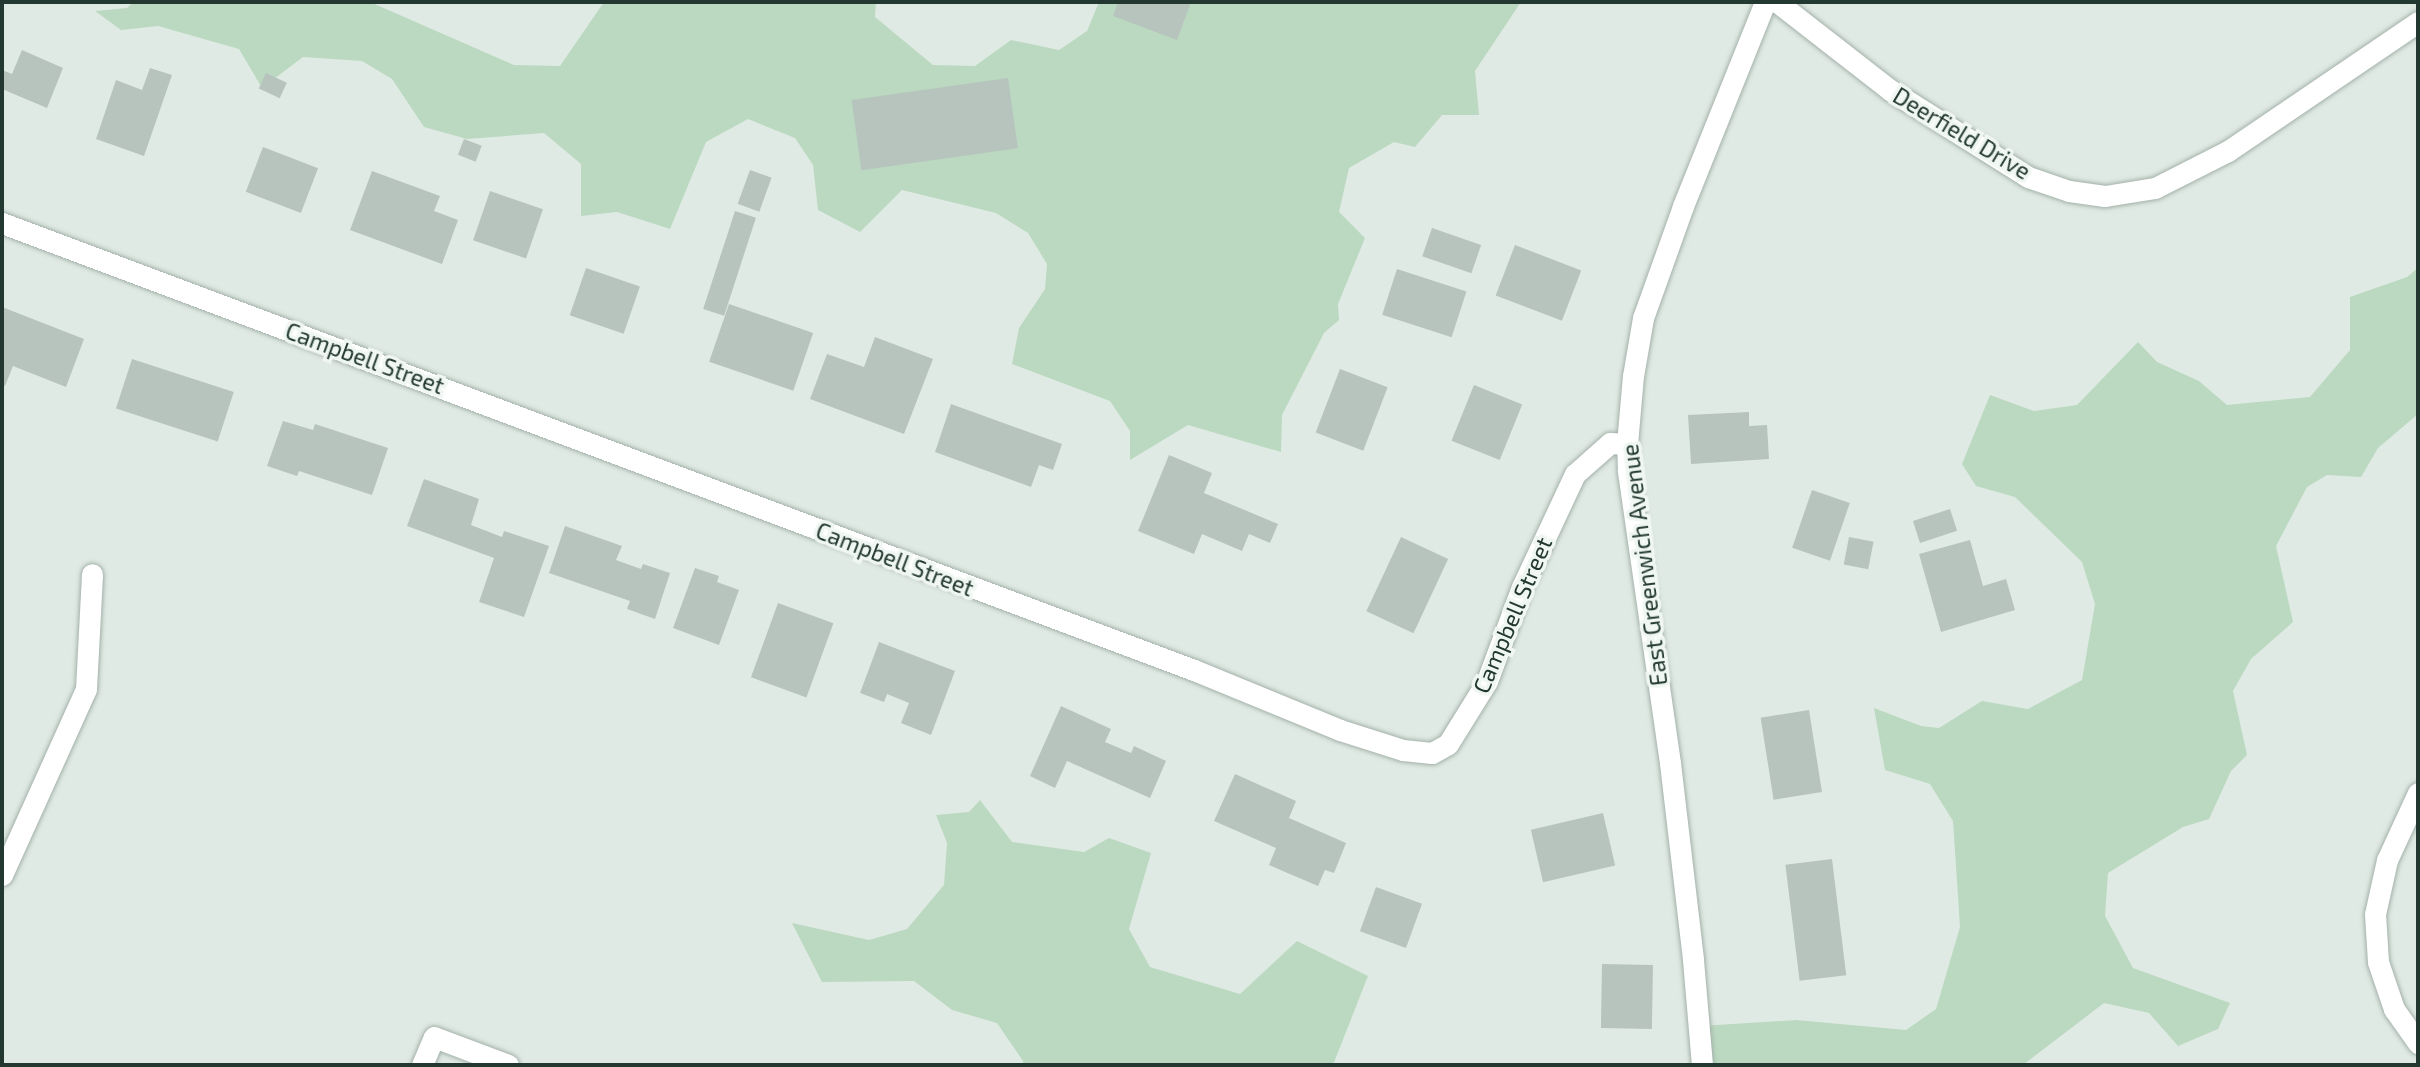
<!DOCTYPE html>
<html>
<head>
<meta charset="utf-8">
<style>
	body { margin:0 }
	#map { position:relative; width:2420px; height:1067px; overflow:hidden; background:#e0eae4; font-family:"Exo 2",sans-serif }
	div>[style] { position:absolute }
	.green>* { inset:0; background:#bbd9c0 }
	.building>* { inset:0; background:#b6c4bd; transform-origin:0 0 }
	.roads { filter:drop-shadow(0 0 2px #a3b1aa) drop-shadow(0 0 2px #a3b1aa) }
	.street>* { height:21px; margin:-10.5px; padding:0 10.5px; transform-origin:10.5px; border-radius:10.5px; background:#fff }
	.secondary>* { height:21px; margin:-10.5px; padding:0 10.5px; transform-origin:10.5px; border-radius:10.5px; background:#fff }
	span { translate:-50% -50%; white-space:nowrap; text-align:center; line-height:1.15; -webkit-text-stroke:7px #f0f7f3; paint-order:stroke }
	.street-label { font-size:23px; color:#223830 }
	.frame { position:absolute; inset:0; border:4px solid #223830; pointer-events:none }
</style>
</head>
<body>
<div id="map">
	<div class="green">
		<i style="clip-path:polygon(133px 2px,370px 2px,514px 65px,560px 66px,604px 2px,876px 2px,875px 17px,933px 65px,975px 66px,1011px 40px,1059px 50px,1087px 31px,1099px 2px,1521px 2px,1475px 71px,1479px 115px,1442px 115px,1415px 147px,1394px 142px,1349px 168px,1339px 212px,1365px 238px,1338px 304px,1339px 320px,1324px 333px,1282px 415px,1281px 452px,1188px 425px,1130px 460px,1130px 431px,1110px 401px,1012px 364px,1019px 328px,1045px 289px,1047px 264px,1028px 233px,996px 213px,902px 190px,860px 232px,818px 210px,813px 165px,795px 138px,748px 119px,706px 142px,670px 229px,617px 212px,581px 216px,581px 164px,544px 133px,467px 139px,424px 127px,392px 79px,362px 61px,303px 57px,262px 88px,239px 49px,158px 26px,121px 30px,95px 11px,127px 8px)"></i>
		<i style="clip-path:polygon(2418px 268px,2418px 414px,2378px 448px,2361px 477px,2327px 475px,2307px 487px,2276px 546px,2293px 622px,2251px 659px,2233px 691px,2247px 755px,2231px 771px,2209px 819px,2183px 827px,2108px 873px,2105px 916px,2133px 968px,2230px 1003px,2218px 1029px,2178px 1046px,2149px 1013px,2104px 1003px,2023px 1065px,1702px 1065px,1700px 1026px,1796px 1020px,1906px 1030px,1936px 1009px,1960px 927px,1953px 821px,1930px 784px,1885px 770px,1874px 708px,1921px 726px,1939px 728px,1982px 701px,2028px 709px,2082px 680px,2095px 604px,2082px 562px,2015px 497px,1976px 486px,1962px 464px,1990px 395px,2034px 411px,2077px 405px,2138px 342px,2157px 362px,2199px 381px,2227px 405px,2310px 397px,2350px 350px,2350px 297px,2407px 277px)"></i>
		<i style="clip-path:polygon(980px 800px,1012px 842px,1084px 852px,1109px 838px,1151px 853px,1129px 929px,1150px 967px,1240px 994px,1297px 941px,1368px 976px,1333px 1065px,1023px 1065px,1023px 1061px,997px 1023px,952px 1010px,914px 981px,822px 982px,792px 923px,869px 940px,907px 929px,944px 885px,947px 843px,936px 815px,969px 812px)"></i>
	</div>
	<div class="building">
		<i style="clip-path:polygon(1118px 2px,1191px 2px,1177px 40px,1113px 16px)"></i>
		<i style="clip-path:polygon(22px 50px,63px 68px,47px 108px,2px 89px,2px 70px,12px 74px)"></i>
		<i style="clip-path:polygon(150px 68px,172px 75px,144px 156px,96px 139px,116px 80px,142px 90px)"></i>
		<i style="left:266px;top:73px;width:23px;height:17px;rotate:25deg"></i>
		<i style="left:1008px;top:78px;width:71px;height:158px;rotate:82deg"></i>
		<i style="left:464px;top:139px;width:19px;height:17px;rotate:21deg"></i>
		<i style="left:263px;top:147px;width:59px;height:48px;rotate:21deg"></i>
		<i style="left:750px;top:170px;width:23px;height:36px;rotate:20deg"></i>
		<i style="clip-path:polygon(372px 171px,440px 196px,434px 211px,458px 220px,442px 264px,350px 230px)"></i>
		<i style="left:490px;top:191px;width:56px;height:52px;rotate:19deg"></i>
		<i style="left:735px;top:211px;width:22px;height:103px;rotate:18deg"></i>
		<i style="left:1432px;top:228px;width:52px;height:30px;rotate:19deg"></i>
		<i style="left:1515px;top:245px;width:71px;height:54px;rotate:21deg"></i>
		<i style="left:586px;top:268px;width:57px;height:50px;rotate:19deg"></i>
		<i style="left:1397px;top:269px;width:73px;height:48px;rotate:18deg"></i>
		<i style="left:729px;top:304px;width:89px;height:61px;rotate:19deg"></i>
		<i style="clip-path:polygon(2px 307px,84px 339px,66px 387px,13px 366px,5px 386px,2px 385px)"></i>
		<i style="clip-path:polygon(875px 337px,933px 359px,904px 434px,810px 399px,827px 354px,864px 367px)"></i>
		<i style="left:132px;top:359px;width:107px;height:52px;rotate:18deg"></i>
		<i style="left:1340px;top:369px;width:51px;height:68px;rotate:21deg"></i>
		<i style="left:1474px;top:385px;width:52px;height:60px;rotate:22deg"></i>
		<i style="clip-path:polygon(951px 404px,1062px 444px,1053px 470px,1039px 465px,1031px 487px,935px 452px)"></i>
		<i style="clip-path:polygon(1749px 412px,1749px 426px,1767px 425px,1769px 459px,1691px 464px,1688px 415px)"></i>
		<i style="clip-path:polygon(283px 421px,313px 430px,315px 424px,388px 448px,372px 495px,299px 471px,297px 476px,267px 466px)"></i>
		<i style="clip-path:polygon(1169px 455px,1212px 473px,1204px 493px,1278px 524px,1270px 543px,1249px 534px,1242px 551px,1202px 534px,1194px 554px,1138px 531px)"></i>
		<i style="clip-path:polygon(424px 479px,479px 499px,471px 525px,502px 537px,504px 531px,549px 546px,524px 617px,479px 602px,494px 558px,407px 526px)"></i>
		<i style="left:1812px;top:490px;width:40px;height:61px;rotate:19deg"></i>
		<i style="left:1950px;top:509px;width:23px;height:39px;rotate:72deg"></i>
		<i style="clip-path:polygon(565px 526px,622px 546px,616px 560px,641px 569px,643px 564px,670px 573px,655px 619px,627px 609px,630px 601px,549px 573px)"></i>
		<i style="left:1401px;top:537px;width:52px;height:82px;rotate:25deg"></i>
		<i style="left:1849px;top:537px;width:25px;height:28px;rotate:11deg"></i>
		<i style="clip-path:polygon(1970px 540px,1983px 586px,2006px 579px,2015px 610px,1941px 632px,1919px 554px)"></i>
		<i style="clip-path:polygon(695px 568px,719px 576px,717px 582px,739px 590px,719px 645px,673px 628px)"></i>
		<i style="left:778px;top:603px;width:59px;height:79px;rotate:20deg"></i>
		<i style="clip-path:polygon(879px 642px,955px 671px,931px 735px,901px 723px,909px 703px,887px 694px,884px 702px,860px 693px)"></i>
		<i style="clip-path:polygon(1061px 706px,1111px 729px,1105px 742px,1131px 753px,1134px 746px,1166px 761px,1150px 798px,1067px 761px,1055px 788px,1030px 776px)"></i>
		<i style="left:1809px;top:710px;width:83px;height:49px;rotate:81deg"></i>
		<i style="clip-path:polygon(1235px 774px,1296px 801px,1289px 818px,1346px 843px,1334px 873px,1325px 870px,1318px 886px,1269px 865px,1276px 848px,1214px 821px)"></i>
		<i style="left:1603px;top:813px;width:54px;height:74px;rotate:77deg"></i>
		<i style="left:1832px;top:859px;width:117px;height:47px;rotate:83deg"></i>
		<i style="left:1376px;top:887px;width:49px;height:47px;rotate:20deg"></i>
		<i style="left:1602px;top:964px;width:51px;height:64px;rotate:1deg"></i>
	</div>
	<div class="roads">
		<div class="street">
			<i style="left:1777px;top:2px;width:143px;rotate:37.9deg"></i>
			<i style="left:1890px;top:90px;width:163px;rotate:32.2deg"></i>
			<i style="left:2028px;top:177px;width:43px;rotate:18.9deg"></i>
			<i style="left:2069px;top:191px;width:36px;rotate:8deg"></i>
			<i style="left:2105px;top:196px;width:51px;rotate:-9.1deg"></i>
			<i style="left:2155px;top:188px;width:82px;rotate:-26.9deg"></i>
			<i style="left:2228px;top:151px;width:230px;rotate:-34.2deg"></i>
			<i style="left:2px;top:223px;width:1273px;rotate:20.56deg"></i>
			<i style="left:1194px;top:670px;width:158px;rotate:22.3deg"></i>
			<i style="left:1340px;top:730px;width:66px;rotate:17.6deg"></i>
			<i style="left:1403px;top:750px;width:29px;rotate:6deg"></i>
			<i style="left:1432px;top:753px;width:18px;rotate:-29deg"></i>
			<i style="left:1448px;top:744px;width:74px;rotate:-58.2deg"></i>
			<i style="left:1487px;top:681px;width:100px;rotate:-69.6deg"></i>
			<i style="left:1522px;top:587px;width:125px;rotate:-64.9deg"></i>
			<i style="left:1575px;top:474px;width:47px;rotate:-41.5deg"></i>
			<i style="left:1610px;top:443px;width:17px;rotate:3deg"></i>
			<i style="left:2418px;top:793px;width:74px;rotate:114.8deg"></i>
			<i style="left:2387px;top:860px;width:55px;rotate:102.5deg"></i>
			<i style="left:2375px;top:914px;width:48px;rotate:86.4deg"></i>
			<i style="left:2378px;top:962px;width:50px;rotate:71.2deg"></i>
			<i style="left:2394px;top:1009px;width:42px;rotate:54.8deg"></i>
			<i style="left:2px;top:875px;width:204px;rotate:-65.7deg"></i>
			<i style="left:86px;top:689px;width:115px;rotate:-87deg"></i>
			<i style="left:422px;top:1065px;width:30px;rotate:-67deg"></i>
			<i style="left:434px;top:1037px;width:79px;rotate:20.7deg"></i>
		</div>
		<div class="secondary">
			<i style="left:1702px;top:1065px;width:106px;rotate:-94.9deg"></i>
			<i style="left:1693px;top:959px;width:197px;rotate:-96.7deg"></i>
			<i style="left:1670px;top:763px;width:296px;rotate:-98.2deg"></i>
			<i style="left:1628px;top:470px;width:26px;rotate:-92deg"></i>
			<i style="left:1627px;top:444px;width:68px;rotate:-85deg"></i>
			<i style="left:1633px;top:376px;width:59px;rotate:-80.2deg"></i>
			<i style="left:1643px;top:318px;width:119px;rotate:-70.3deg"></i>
			<i style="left:1683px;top:206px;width:220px;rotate:-68.1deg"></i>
		</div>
	</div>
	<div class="street-label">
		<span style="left:1962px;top:133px;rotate:31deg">Deerfield Drive</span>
		<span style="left:365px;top:358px;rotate:20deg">Campbell Street</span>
		<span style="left:895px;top:559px;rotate:21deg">Campbell Street</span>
		<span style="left:1644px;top:565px;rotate:-97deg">East Greenwich Avenue</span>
		<span style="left:1512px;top:615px;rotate:-67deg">Campbell Street</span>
	</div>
	<div class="frame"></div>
</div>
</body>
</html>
